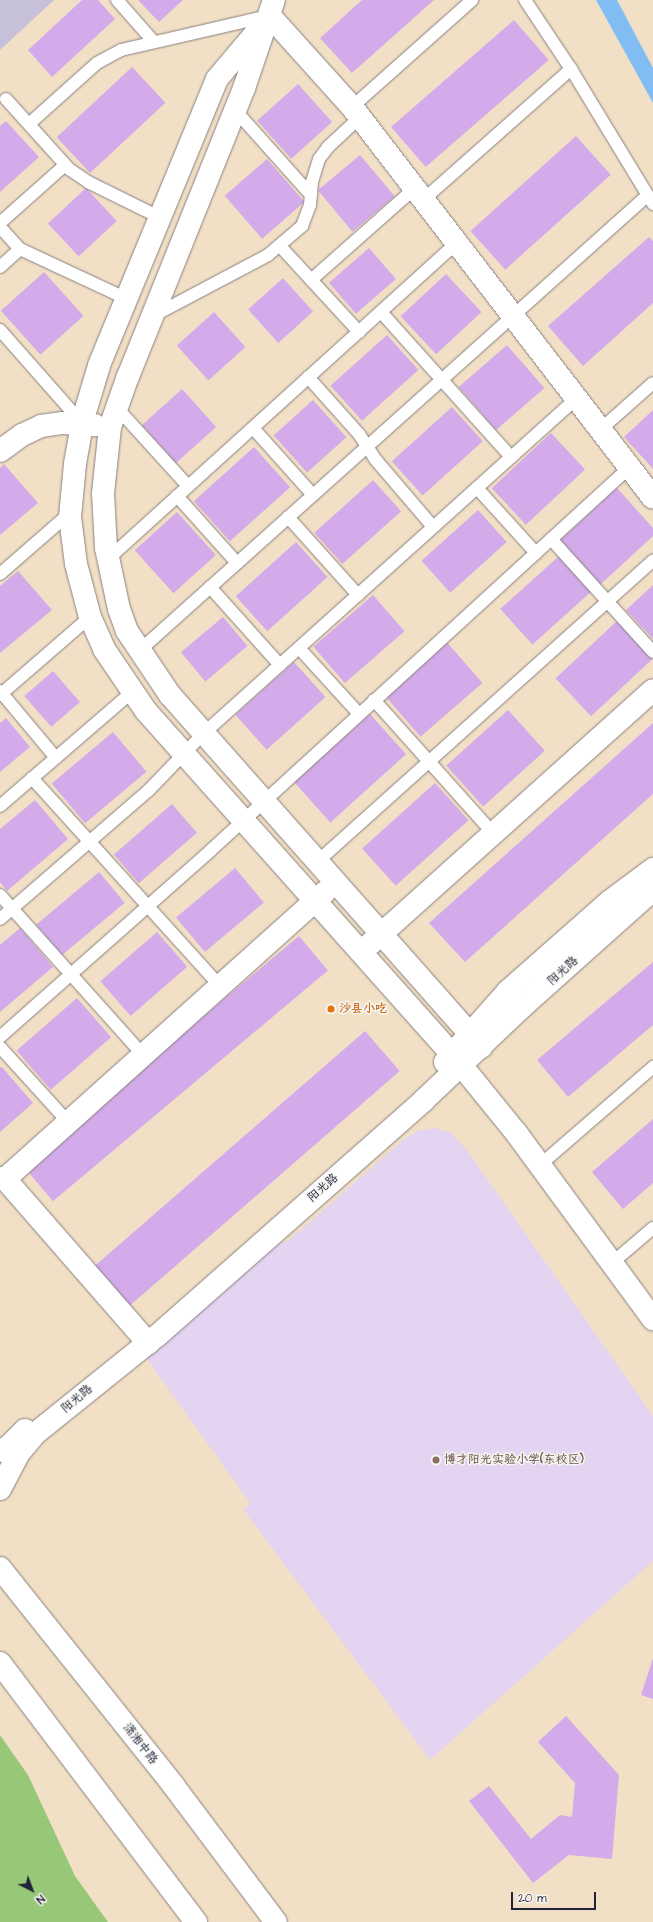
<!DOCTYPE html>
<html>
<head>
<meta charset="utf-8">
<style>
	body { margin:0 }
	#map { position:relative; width:653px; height:1922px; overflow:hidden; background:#f2e0c6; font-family:"Architects Daughter","LXGW WenKai TC",sans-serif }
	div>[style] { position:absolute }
	.built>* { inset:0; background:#e4d3f1 }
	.industrial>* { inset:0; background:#c6c0d9 }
	.green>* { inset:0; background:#96c878 }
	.water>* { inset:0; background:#81bdf3 }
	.building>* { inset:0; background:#d3abea; transform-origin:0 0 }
	.roads { filter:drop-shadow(0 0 1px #8a8180) drop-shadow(0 0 1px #8a8180) }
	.lane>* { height:12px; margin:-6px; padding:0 6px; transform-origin:6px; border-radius:6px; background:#fff }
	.street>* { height:22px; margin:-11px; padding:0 11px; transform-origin:11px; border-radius:11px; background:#fff }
	.secondary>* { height:22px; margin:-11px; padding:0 11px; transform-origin:11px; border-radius:11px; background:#fff }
	.primary>* { height:22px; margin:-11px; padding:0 11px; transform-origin:11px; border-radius:11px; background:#fff }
	.dots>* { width:11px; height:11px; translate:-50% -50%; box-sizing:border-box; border:2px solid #f6f6f2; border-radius:50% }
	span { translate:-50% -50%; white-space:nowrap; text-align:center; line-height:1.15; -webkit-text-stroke:3px #f6f6f2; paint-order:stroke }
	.street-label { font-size:12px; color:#22223b }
	.food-label { font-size:12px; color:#c56008; font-weight:700 }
	.left { translate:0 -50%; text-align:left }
	.education-label { font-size:12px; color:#785e54; font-weight:700 }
	.north { position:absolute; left:12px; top:1870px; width:40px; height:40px; -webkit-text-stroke:3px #f6f6f2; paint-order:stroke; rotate:138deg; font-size:11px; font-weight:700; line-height:16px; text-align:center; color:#22223b }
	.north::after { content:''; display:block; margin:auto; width:14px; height:18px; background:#22223b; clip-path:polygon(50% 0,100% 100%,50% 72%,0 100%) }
	.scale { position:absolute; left:511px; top:1892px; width:85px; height:18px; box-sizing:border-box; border:2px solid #22223b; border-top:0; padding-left:5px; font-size:12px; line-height:14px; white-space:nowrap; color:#22223b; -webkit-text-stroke:3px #f6f6f2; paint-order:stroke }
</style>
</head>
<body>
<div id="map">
	<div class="built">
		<i style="clip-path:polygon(435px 1128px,451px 1133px,466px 1149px,653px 1416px,653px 1561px,430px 1760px,243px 1509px,250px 1503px,144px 1355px,270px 1246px,289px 1240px,403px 1140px,417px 1131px)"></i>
	</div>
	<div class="industrial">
		<i style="clip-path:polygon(0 0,54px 0,0 50px)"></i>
	</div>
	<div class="green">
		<i style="clip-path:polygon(0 1735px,28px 1775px,75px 1876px,108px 1922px,0 1922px)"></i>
	</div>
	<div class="water">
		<i style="clip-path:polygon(596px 0,617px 0,653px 68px,653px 103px)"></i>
	</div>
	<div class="building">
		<i style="clip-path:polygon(82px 0,98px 0,115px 19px,52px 77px,28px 50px)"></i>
		<i style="clip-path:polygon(138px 0,183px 0,159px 22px)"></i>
		<i style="clip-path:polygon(362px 0,434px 0,352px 73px,320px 38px)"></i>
		<i style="left:514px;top:20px;width:53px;height:163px;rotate:49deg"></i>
		<i style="left:132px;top:67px;width:49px;height:103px;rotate:47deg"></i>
		<i style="left:298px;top:84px;width:51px;height:55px;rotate:48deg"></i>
		<i style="clip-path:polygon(6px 121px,39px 157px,0 192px,0 126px)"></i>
		<i style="left:576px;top:136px;width:52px;height:142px;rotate:48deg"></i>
		<i style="left:360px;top:155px;width:54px;height:55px;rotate:50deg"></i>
		<i style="left:267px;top:159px;width:57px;height:56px;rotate:49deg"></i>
		<i style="left:86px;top:188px;width:45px;height:52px;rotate:47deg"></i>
		<i style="clip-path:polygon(649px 237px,653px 241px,653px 303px,583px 366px,548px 326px)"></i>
		<i style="left:369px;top:248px;width:41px;height:53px;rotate:49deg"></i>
		<i style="left:44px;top:272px;width:59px;height:58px;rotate:48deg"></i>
		<i style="left:446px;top:274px;width:52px;height:62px;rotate:47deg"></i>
		<i style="left:283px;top:278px;width:45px;height:47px;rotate:48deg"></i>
		<i style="left:214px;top:312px;width:47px;height:50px;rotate:48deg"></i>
		<i style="left:387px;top:335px;width:47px;height:76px;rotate:48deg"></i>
		<i style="left:507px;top:345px;width:57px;height:64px;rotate:49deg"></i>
		<i style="left:182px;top:389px;width:51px;height:54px;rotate:48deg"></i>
		<i style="left:313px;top:400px;width:50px;height:53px;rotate:48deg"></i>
		<i style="left:452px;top:407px;width:46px;height:81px;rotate:48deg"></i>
		<i style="clip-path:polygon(653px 410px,653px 469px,624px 437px)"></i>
		<i style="left:551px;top:433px;width:50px;height:81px;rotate:47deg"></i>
		<i style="left:254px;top:447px;width:54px;height:81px;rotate:48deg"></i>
		<i style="clip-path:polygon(4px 464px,38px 503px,0 535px,0 468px)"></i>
		<i style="left:373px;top:480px;width:42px;height:79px;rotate:48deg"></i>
		<i style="clip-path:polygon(617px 488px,653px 528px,653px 536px,600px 585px,559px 541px)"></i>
		<i style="left:478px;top:510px;width:43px;height:76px;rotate:48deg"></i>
		<i style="left:177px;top:512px;width:58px;height:57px;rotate:48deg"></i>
		<i style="left:296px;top:542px;width:47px;height:81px;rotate:48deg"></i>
		<i style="left:559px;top:556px;width:48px;height:79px;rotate:48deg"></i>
		<i style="clip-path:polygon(18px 571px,52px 610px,0 653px,0 586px)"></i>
		<i style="clip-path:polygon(653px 585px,653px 639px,626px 610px)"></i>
		<i style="left:373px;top:595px;width:48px;height:79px;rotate:49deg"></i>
		<i style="left:223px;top:617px;width:38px;height:55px;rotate:50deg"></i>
		<i style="left:617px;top:621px;width:52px;height:84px;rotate:47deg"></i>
		<i style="left:445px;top:640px;width:57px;height:82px;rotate:49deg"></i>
		<i style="left:294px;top:662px;width:47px;height:79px;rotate:48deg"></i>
		<i style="left:53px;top:671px;width:41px;height:38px;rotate:49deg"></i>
		<i style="left:508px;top:710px;width:55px;height:83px;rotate:48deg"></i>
		<i style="left:370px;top:714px;width:54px;height:102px;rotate:48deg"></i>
		<i style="clip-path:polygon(6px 718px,30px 747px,0 772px,0 723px)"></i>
		<i style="clip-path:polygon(653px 723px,653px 794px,465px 962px,429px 923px)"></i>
		<i style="left:113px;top:732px;width:52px;height:80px;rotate:50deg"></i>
		<i style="left:435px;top:783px;width:50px;height:98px;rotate:48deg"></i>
		<i style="clip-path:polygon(35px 800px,68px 839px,7px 891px,0 882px,0 829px)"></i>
		<i style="left:172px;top:804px;width:38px;height:77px;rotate:49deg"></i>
		<i style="left:235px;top:868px;width:45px;height:77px;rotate:50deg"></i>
		<i style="left:99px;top:872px;width:40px;height:82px;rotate:50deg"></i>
		<i style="clip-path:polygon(20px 928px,53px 967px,0 1012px,0 945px)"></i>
		<i style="left:157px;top:932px;width:46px;height:75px;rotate:49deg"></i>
		<i style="left:299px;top:936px;width:45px;height:359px;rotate:50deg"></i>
		<i style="clip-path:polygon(653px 962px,653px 1025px,568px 1097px,537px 1060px)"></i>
		<i style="left:77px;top:998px;width:52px;height:80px;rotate:49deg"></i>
		<i style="left:365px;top:1031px;width:53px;height:359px;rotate:49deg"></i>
		<i style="clip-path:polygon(2px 1067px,33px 1103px,0 1132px,0 1068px)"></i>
		<i style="clip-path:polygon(653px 1119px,653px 1183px,623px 1209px,592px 1172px)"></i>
		<i style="clip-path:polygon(653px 1658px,653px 1699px,641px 1695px)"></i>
		<i style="clip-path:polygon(566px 1716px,619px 1775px,612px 1859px,569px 1855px,533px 1883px,469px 1801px,489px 1786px,531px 1839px,560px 1815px,572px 1817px,575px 1783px,538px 1742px)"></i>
	</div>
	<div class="roads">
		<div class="lane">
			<i style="left:117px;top:0;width:55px;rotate:48.7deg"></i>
			<i style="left:525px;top:0;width:83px;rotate:56.3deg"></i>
			<i style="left:571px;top:69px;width:158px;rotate:58.7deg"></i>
			<i style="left:6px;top:99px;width:94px;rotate:48deg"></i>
			<i style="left:69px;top:169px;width:23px;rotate:34deg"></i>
			<i style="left:88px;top:182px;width:81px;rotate:26.3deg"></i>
			<i style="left:352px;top:107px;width:161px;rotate:-41.7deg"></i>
			<i style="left:235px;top:110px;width:114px;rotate:48.2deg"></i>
			<i style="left:29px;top:124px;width:91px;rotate:-41.9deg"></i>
			<i style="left:97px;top:63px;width:27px;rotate:-28deg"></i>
			<i style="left:121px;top:50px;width:151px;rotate:-13deg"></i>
			<i style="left:423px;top:200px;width:198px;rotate:-41.5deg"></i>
			<i style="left:0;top:223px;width:87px;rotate:-41.7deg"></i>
			<i style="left:0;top:227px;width:30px;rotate:48deg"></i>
			<i style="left:20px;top:249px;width:118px;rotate:25deg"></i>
			<i style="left:280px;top:246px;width:117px;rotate:47.4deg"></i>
			<i style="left:0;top:267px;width:27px;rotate:-42deg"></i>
			<i style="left:311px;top:280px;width:137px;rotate:-41.5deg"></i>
			<i style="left:381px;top:312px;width:195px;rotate:48.1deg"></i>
			<i style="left:153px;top:316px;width:130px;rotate:-27.9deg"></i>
			<i style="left:268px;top:255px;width:45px;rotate:-40.5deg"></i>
			<i style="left:302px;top:226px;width:22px;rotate:-69deg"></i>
			<i style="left:310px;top:205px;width:23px;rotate:-85deg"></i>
			<i style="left:312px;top:182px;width:24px;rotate:-73deg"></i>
			<i style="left:319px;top:159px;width:15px;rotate:-53deg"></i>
			<i style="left:328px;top:147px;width:42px;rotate:-43.1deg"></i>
			<i style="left:0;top:330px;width:124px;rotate:48.6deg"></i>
			<i style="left:308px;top:377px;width:76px;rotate:48.2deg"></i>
			<i style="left:359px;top:434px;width:30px;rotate:57deg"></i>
			<i style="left:375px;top:459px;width:89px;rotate:49.5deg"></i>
			<i style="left:117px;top:408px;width:105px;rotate:47.7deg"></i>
			<i style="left:253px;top:428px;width:90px;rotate:48.2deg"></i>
			<i style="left:601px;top:429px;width:69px;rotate:-41.5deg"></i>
			<i style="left:477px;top:488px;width:88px;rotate:47.8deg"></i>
			<i style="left:177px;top:496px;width:90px;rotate:48.2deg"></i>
			<i style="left:288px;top:517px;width:105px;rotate:48.1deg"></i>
			<i style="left:551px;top:539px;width:152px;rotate:47.9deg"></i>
			<i style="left:108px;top:559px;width:469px;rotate:-42.2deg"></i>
			<i style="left:0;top:574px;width:94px;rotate:-41.1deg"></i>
			<i style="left:210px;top:587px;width:105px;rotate:48.1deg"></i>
			<i style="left:299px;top:648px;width:89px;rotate:47.7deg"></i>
			<i style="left:139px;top:651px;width:683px;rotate:-41.86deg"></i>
			<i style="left:0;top:691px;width:87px;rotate:50.1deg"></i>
			<i style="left:0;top:695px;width:119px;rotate:-40.9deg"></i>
			<i style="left:374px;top:700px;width:178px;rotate:48.2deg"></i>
			<i style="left:32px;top:778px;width:280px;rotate:47.9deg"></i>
			<i style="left:0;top:806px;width:174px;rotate:-40.8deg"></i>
			<i style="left:317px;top:862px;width:452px;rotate:-41.9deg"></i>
			<i style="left:0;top:895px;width:215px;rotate:48.2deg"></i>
			<i style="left:0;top:919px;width:196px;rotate:-40.9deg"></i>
			<i style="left:148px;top:791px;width:79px;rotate:-46deg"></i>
			<i style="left:203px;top:734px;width:503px;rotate:-41.94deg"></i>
			<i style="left:0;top:1037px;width:281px;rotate:-41.5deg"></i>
			<i style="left:210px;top:851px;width:569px;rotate:-42.44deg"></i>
			<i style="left:0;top:1047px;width:101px;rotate:47.8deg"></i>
			<i style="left:540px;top:1165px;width:150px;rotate:-40.9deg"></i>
			<i style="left:612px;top:1263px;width:54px;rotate:-40.5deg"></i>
		</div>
		<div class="street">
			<i style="left:274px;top:0;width:93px;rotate:108.8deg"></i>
			<i style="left:244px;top:88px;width:310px;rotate:111.9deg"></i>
			<i style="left:128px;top:376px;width:54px;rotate:109.4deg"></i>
			<i style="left:110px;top:427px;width:67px;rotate:96deg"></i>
			<i style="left:103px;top:494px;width:54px;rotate:86.8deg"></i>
			<i style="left:106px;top:548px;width:62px;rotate:78deg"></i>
			<i style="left:119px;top:609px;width:23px;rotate:70deg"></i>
			<i style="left:127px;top:631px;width:77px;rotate:56.1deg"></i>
			<i style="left:170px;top:695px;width:470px;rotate:48.5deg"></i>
			<i style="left:270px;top:16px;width:82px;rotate:130.1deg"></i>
			<i style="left:217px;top:79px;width:310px;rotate:112.4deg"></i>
			<i style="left:99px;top:366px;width:55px;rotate:106.8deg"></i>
			<i style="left:83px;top:419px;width:46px;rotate:100.1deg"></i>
			<i style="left:75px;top:464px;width:53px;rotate:95.4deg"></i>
			<i style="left:70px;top:517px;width:47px;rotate:82.7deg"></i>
			<i style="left:76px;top:564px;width:55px;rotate:75.2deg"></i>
			<i style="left:90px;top:617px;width:35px;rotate:66deg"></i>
			<i style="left:104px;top:649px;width:75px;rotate:55.9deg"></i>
			<i style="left:146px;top:711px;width:474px;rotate:48.3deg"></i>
			<i style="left:461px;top:1065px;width:89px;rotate:50.9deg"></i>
			<i style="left:517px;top:1134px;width:230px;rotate:53.7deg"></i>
			<i style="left:270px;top:16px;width:122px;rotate:48deg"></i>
			<i style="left:352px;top:107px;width:493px;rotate:52.4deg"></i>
			<i style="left:0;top:451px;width:27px;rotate:-36deg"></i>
			<i style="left:22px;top:435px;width:21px;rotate:-25deg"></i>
			<i style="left:41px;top:426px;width:22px;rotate:-8deg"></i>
			<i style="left:63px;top:423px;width:32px;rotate:4deg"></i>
			<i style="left:370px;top:944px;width:380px;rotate:-41.9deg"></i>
			<i style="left:0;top:1178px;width:5px;rotate:11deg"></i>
			<i style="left:5px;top:1179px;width:430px;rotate:-41.9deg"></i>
			<i style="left:5px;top:1179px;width:218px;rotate:48.9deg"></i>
		</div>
		<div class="secondary">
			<i style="left:445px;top:1062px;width:95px;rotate:-48.4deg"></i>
			<i style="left:508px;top:991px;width:136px;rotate:-41.4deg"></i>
			<i style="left:610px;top:901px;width:54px;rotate:-36.7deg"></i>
			<i style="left:0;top:1451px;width:9px;rotate:-27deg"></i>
			<i style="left:8px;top:1447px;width:24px;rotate:-45deg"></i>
			<i style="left:0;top:1489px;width:41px;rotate:-62.2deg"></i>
			<i style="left:19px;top:1453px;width:26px;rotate:-50deg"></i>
			<i style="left:36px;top:1433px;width:156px;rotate:-38.8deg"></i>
			<i style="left:158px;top:1335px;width:354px;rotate:-41.4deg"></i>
			<i style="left:423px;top:1101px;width:137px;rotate:-43.5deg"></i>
			<i style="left:522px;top:1007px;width:176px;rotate:-41.8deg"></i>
		</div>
		<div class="primary">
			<i style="left:0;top:1568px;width:278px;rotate:51.4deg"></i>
			<i style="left:173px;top:1785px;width:171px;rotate:53.1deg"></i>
			<i style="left:0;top:1663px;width:325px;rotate:52.9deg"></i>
		</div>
	</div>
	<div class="dots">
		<i style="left:331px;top:1009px;background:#e8710a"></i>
		<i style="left:436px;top:1460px;background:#8d6e63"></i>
	</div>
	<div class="street-label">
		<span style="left:563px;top:971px;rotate:-42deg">阳光路</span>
		<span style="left:323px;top:1188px;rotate:-41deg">阳光路</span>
		<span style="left:77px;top:1399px;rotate:-40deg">阳光路</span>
		<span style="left:140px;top:1744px;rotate:52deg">潇湘中路</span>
	</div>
	<div class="food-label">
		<span class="left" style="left:339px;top:1009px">沙县小吃</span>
	</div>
	<div class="education-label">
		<span class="left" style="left:444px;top:1460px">博才阳光实验小学(东校区)</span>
	</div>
	<div class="north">N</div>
	<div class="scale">20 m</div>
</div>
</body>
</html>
